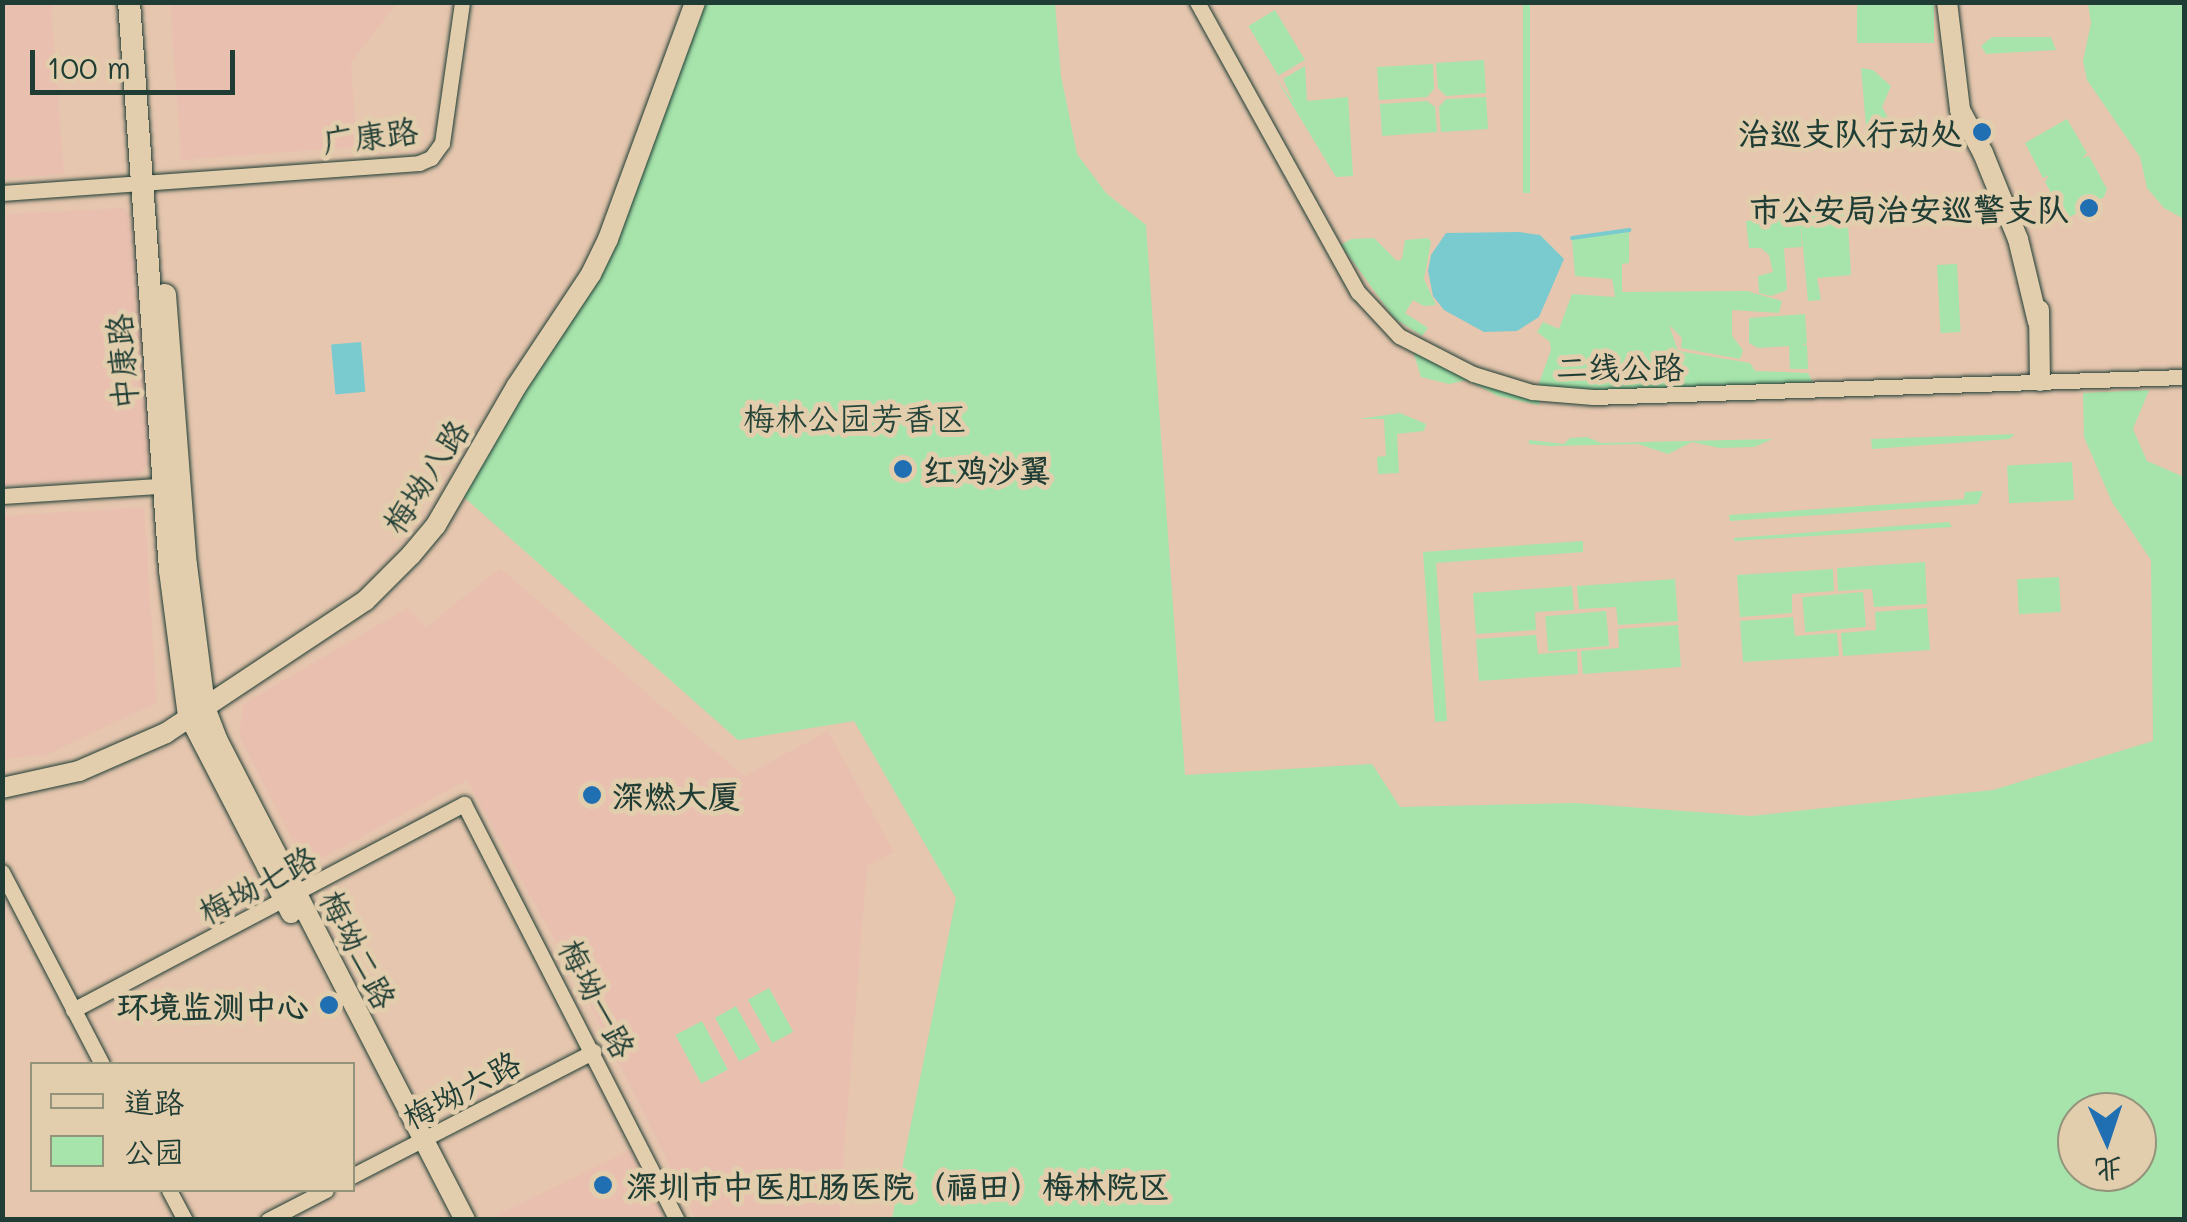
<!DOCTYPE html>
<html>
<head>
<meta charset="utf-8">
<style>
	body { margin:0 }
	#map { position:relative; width:2187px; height:1222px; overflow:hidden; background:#e6c6ae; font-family:Mali,"LXGW WenKai TC",sans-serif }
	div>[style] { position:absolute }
	.built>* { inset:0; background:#e9c0af }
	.green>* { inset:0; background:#a7e4ac; transform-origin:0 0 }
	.water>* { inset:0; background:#7acbd0; transform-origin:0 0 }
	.stream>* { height:4px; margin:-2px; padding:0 2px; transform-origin:2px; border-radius:2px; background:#7acbd0 }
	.roads { filter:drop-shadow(0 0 2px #1f3d34) drop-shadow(0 0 2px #1f3d34) }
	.minor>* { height:15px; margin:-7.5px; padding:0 7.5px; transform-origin:7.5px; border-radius:7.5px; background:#e2cead }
	.tertiary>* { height:20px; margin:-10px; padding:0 10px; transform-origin:10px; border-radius:10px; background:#e2cead }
	.secondary>* { height:22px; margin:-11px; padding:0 11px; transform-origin:11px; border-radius:11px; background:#e2cead }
	.dots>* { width:28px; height:28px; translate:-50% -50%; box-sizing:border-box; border:5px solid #e2cead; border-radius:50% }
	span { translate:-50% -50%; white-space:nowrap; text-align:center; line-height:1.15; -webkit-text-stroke:10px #e2cead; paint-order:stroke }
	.poi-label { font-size:32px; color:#1f3d34; font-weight:700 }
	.right { translate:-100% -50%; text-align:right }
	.left { translate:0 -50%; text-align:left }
	.street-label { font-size:32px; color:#1f3d34 }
	.park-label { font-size:32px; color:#26453a }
	.frame { position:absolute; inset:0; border:5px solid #1f3d34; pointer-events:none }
	.legend { position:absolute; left:30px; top:1062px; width:325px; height:130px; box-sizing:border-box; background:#e2cead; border:2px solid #94947d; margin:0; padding:12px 18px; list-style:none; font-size:30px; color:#1f3d34 }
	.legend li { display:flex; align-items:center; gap:20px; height:50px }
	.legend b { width:50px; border:2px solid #94947d }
	.north { position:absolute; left:2057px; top:1092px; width:100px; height:100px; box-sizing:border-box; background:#e2cead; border:2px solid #94947d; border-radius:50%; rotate:177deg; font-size:28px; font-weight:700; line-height:40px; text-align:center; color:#1f3d34 }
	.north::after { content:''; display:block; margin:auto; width:35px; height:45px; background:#1f6fb2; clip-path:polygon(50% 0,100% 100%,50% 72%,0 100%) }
	.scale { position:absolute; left:30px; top:50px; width:205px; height:45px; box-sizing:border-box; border:5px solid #1f3d34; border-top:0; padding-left:12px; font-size:30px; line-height:35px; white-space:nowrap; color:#1f3d34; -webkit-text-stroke:8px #e2cead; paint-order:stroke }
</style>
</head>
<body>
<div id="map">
	<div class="built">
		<i style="clip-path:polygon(3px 2px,51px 3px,64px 174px,3px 178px)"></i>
		<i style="clip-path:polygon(170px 3px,397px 3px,351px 63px,357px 147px,181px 160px)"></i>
		<i style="clip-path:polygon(124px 208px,138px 226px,153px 457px,137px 477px,3px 485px,3px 214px)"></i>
		<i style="clip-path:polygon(144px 507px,157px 703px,46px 755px,3px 759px,3px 516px)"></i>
		<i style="clip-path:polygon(500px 568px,744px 776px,828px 731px,894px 852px,867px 866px,839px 1219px,696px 1219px,588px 1001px,467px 780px,306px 867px,239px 736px,243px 704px,407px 608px,426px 627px)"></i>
		<i style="clip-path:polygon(630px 1150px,664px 1219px,488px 1219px)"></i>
	</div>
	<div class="green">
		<i style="clip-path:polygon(evenodd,695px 3px,1055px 3px,1061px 76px,1077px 154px,1106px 193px,1146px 225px,1185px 775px,1372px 764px,1400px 807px,1574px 803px,1751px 816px,1993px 790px,2153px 741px,2151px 560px,2112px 502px,2084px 437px,2083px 393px,2149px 390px,2133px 429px,2147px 461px,2184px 477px,2184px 1219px,892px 1219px,956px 898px,854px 721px,738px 740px,457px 491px,582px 291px,695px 3px,2077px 1112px,2137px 1112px,2137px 1172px,2077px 1172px,2077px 1112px)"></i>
		<i style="left:1523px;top:3px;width:7px;height:190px"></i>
		<i style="left:1857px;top:3px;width:77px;height:40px"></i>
		<i style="clip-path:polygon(2088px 3px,2184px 3px,2184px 219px,2164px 208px,2147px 188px,2140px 157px,2087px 80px,2083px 61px,2091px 23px)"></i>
		<i style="left:1275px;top:10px;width:58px;height:31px;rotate:59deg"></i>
		<i style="clip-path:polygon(1992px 37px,2051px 37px,2056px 50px,1986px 54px,1981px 46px)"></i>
		<i style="clip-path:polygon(1484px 60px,1486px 93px,1446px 96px,1438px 88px,1436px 63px)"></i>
		<i style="clip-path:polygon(1433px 64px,1434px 89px,1427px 97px,1379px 100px,1377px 67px)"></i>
		<i style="clip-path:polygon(1305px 66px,1307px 101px,1348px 97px,1353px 176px,1336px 177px,1276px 78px,1294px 103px,1283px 79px)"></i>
		<i style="clip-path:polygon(1861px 68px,1873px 70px,1891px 86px,1882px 107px,1894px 128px,1872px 120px,1866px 126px)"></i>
		<i style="clip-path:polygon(1486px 97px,1488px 129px,1441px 132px,1439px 107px,1446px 99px)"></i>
		<i style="clip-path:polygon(1427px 101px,1435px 107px,1437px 132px,1382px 136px,1380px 104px)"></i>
		<i style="clip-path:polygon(2067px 119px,2087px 153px,2082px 158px,2089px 156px,2107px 189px,2104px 197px,2070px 217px,2063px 214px,2045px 182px,2049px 175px,2043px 178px,2025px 143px)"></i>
		<i style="clip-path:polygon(1914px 205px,1929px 210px,1934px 217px,1922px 211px,1934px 219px,1938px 229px,1919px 215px,1817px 222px,1848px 224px,1851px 275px,1817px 278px,1821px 300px,1808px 301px,1800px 216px,1802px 247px,1784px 248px,1787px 290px,1771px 296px,1759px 293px,1758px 276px,1773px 272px,1769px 255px,1761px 248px,1749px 248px,1746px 221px)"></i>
		<i style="clip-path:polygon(1629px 232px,1629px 263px,1622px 264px,1622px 292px,1747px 291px,1782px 301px,1779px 313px,1732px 310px,1732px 336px,1743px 350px,1740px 359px,1681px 348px,1682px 338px,1669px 325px,1678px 351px,1750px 363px,1755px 371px,1808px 373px,1813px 382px,1560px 392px,1538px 386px,1551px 350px,1550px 342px,1537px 332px,1543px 322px,1559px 329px,1572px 294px,1615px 297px,1612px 279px,1575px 276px,1572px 239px)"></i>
		<i style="clip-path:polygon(1374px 238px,1397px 261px,1402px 259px,1405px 240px,1428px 238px,1431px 242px,1424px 279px,1436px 305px,1424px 306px,1413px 300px,1405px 313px,1428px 328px,1422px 336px,1394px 318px,1341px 245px,1351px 239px)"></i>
		<i style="left:1957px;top:264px;width:68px;height:20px;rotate:87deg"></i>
		<i style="clip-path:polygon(1805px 314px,1807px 343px,1802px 345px,1807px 345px,1808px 369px,1790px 369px,1789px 346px,1758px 348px,1749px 343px,1749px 318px)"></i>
		<i style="clip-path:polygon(1413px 351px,1541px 398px,1539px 405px,1498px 396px,1467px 380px,1449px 384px,1421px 377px)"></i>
		<i style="clip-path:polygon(1400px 413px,1426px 424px,1424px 431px,1397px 434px,1399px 473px,1378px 474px,1377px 457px,1386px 456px,1384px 419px,1359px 419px)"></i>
		<i style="clip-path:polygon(2015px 434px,2009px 439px,1872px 449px,1871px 439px)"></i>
		<i style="clip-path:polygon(1587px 437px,1601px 443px,1773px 439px,1754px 447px,1719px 448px,1692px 442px,1668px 454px,1638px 444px,1552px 446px,1529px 444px,1529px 440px,1564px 444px,1570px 438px)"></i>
		<i style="left:2072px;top:462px;width:38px;height:65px;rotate:87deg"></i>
		<i style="clip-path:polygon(1983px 491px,1978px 504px,1730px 521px,1729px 515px,1964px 499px,1965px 492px)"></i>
		<i style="clip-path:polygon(1949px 522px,1952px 527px,1734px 541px,1734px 538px)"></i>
		<i style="clip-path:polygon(1583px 541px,1583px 552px,1436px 563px,1447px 721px,1435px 722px,1423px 552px)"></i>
		<i style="clip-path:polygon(1925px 562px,1927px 604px,1874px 607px,1872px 589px,1838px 591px,1837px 568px)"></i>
		<i style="clip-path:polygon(1833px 569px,1834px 591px,1792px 594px,1792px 613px,1740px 617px,1737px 575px)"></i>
		<i style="left:2059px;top:577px;width:35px;height:42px;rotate:87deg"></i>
		<i style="clip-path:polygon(1675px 579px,1678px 621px,1618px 625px,1616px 607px,1579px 609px,1577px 586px)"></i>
		<i style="clip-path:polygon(1572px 586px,1574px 610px,1535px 612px,1536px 630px,1476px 634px,1473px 593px)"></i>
		<i style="left:1863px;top:592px;width:35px;height:61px;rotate:85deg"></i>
		<i style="clip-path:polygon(1927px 608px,1930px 650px,1843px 656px,1841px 633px,1876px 630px,1875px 612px)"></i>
		<i style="left:1606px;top:611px;width:35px;height:61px;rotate:85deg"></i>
		<i style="clip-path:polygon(1793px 617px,1795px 636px,1837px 633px,1839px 656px,1743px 662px,1740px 621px)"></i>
		<i style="clip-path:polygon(1678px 625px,1681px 667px,1583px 674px,1581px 651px,1619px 648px,1618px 629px)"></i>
		<i style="clip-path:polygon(1536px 635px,1538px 654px,1577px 651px,1578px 674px,1479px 681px,1476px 639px)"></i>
		<i style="left:769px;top:988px;width:50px;height:24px;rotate:61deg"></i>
		<i style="left:736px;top:1006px;width:50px;height:24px;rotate:61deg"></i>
		<i style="left:702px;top:1021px;width:55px;height:30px;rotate:62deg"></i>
	</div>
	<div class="water">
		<i style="clip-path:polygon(1519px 232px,1540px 235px,1564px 259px,1539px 317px,1517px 331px,1484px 332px,1444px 310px,1433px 296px,1428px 271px,1431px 255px,1446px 233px)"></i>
		<i style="left:361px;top:342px;width:50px;height:30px;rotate:85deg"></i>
	</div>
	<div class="stream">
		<i style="left:1572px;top:238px;width:58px;rotate:-8deg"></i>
	</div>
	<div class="roads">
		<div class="minor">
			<i style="left:1197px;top:2px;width:332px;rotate:61deg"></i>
			<i style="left:1358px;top:292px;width:60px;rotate:47deg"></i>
			<i style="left:1399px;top:336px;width:83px;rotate:27.2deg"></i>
			<i style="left:1473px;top:374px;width:62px;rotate:17deg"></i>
			<i style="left:1532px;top:392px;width:61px;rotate:4.7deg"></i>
			<i style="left:1593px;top:397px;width:591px;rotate:-1.94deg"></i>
			<i style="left:2px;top:193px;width:418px;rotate:-4.1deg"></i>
			<i style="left:419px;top:163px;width:13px;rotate:-23deg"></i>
			<i style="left:431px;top:158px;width:19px;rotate:-54deg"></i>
			<i style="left:442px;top:143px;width:142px;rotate:-81.9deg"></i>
			<i style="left:2px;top:496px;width:168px;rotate:-3.7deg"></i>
			<i style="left:2px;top:872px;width:216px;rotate:62.5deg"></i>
			<i style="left:73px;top:1010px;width:442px;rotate:-27.8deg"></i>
			<i style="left:464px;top:804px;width:467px;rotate:62.9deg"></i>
			<i style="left:352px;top:1176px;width:272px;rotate:-27.3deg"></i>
			<i style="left:169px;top:1190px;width:34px;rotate:62deg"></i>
			<i style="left:268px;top:1220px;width:65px;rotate:-27.3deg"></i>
		</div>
		<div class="tertiary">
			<i style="left:1947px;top:2px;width:109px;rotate:83.1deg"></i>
			<i style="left:1960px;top:110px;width:49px;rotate:61.9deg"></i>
			<i style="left:1983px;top:153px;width:93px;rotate:67.9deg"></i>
			<i style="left:2018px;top:239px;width:85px;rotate:76.5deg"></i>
			<i style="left:2039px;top:310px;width:71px;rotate:89.2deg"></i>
			<i style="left:204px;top:705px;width:36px;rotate:69deg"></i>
			<i style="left:217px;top:739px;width:541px;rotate:62.72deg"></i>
			<i style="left:189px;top:716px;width:222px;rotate:62.6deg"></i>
			<i style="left:2px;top:788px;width:79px;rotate:-12.4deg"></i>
			<i style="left:79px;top:771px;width:95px;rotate:-23.6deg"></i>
			<i style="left:166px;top:733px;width:239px;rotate:-33.6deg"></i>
			<i style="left:365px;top:601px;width:65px;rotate:-45deg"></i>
			<i style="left:411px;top:555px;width:39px;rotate:-50deg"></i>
			<i style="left:436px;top:525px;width:160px;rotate:-59.9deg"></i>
			<i style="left:516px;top:387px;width:136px;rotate:-56.4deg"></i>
			<i style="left:591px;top:274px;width:39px;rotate:-64deg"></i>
			<i style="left:608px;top:239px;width:252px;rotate:-69.8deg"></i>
		</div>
		<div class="secondary">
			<i style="left:129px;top:2px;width:569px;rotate:85.87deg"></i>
			<i style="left:170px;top:570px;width:147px;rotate:82.6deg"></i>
			<i style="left:165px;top:295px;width:271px;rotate:85.6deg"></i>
			<i style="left:186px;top:565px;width:141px;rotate:82.7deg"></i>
		</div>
	</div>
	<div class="dots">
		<i style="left:1982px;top:132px;background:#1f6fb2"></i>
		<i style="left:2089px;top:208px;background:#1f6fb2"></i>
		<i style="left:903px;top:469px;background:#1f6fb2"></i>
		<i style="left:592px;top:795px;background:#1f6fb2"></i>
		<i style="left:329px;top:1005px;background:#1f6fb2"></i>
		<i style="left:603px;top:1185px;background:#1f6fb2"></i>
	</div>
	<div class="poi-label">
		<span class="right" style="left:1962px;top:132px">治巡支队行动处</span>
		<span class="right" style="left:2069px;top:208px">市公安局治安巡警支队</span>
		<span class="left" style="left:923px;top:469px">红鸡沙翼</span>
		<span class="left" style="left:612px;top:795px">深燃大厦</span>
		<span class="right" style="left:309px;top:1005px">环境监测中心</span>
		<span class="left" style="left:626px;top:1185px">深圳市中医肛肠医院（福田）梅林院区</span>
	</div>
	<div class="street-label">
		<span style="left:370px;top:135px;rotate:-7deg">广康路</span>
		<span style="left:121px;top:362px;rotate:-94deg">中康路</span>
		<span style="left:1620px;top:366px">二线公路</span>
		<span style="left:425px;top:476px;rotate:-57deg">梅坳八路</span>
		<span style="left:257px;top:884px;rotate:-28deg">梅坳七路</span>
		<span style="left:359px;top:949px;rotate:63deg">梅坳二路</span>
		<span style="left:598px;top:998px;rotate:63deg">梅坳一路</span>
		<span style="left:461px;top:1089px;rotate:-28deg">梅坳六路</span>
	</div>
	<div class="park-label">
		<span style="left:855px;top:417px">梅林公园芳香区</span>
	</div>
	<div class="frame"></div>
	<ul class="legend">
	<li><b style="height:12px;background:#e2cead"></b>道路</li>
	<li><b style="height:28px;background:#a7e4ac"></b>公园</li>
	</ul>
	<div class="north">北</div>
	<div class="scale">100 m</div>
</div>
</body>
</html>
